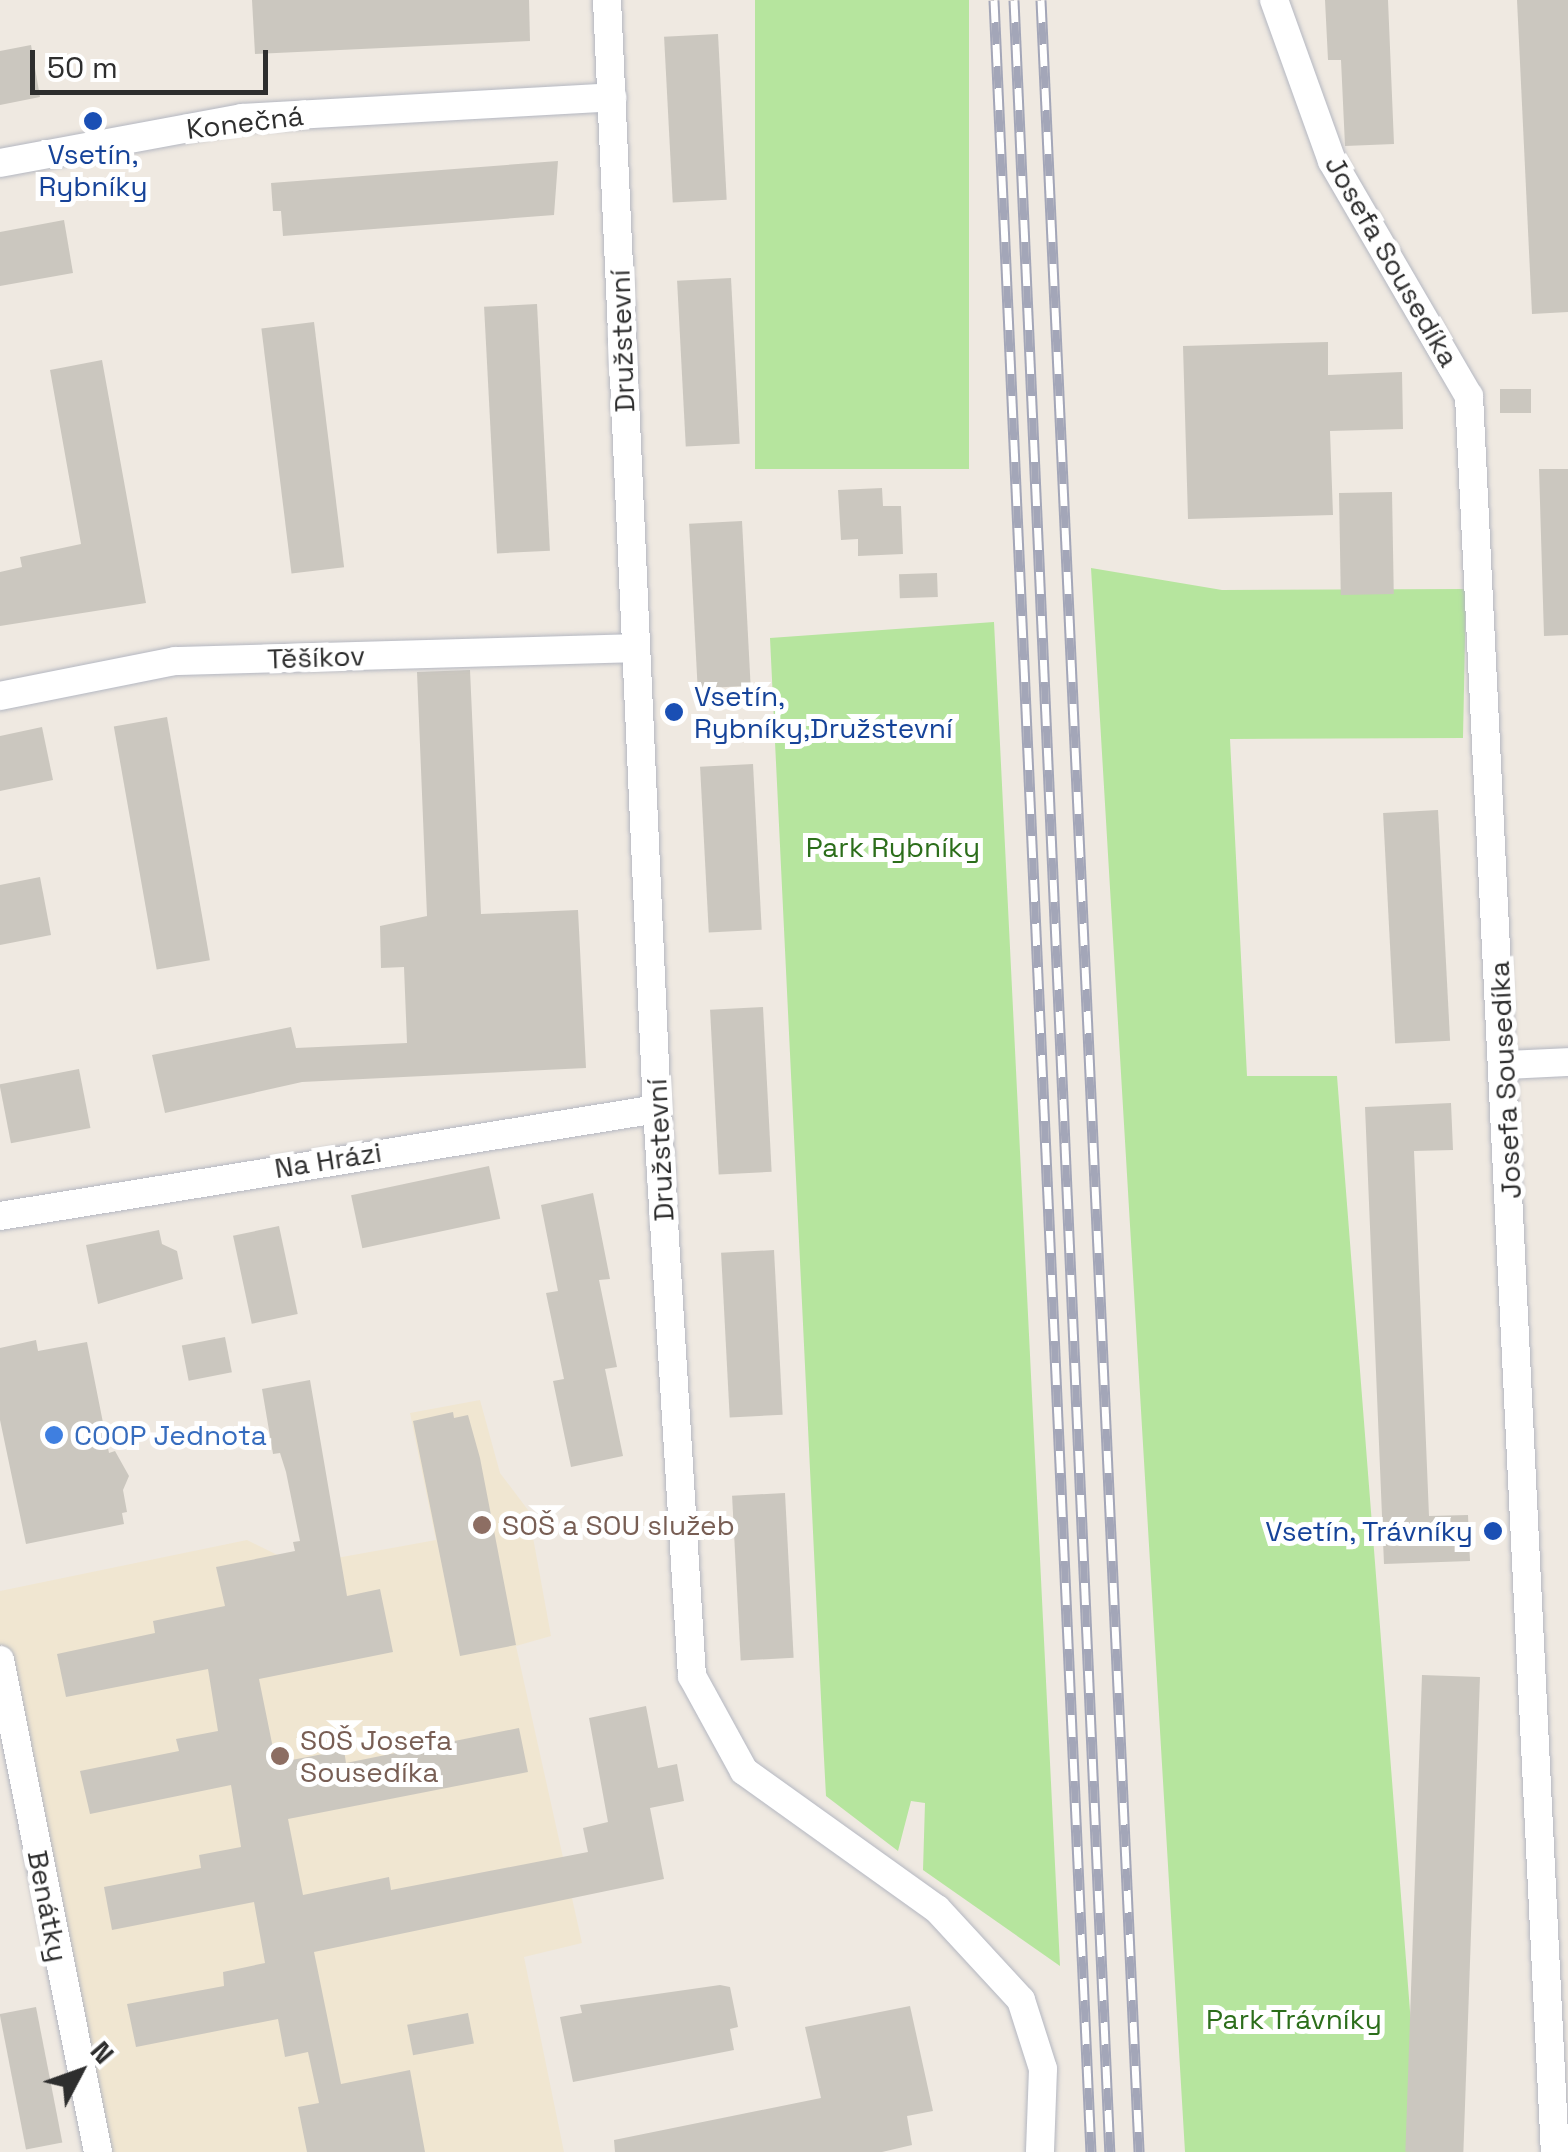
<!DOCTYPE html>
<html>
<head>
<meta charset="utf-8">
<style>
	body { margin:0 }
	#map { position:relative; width:1568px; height:2152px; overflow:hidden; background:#efe9e1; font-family:"Space Grotesk",sans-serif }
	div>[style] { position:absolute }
	.education>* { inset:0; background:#f0e6d1 }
	.green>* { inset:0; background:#b6e59e; transform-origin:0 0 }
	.building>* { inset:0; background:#cbc7bf; transform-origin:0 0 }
	.roads { filter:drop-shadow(0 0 2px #b4b7c1) drop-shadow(0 0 2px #b4b7c1) }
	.minor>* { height:28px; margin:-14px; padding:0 14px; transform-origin:14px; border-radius:14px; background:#fff }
	.rail>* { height:11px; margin-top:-5.5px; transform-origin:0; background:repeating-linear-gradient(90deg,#fff 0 22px,#a3a6b8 0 44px); box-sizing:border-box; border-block:2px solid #a3a6b8 }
	.dots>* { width:28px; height:28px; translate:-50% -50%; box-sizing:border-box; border:5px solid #fff; border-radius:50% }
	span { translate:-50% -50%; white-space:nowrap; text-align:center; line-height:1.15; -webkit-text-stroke:10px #fff; paint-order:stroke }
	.street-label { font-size:28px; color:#2e2e2e }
	.transit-label { font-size:28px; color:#164399 }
	.left { translate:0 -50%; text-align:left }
	.right { translate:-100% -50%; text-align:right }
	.park-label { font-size:28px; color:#2c6e1b }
	.shop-label { font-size:28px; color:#366cbe }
	.education-label { font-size:28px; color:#785e54 }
	.north { position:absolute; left:30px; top:2022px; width:100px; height:100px; -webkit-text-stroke:8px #fff; paint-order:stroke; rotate:49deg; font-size:28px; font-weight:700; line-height:40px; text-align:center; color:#2e2e2e }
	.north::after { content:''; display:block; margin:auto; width:35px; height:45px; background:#2e2e2e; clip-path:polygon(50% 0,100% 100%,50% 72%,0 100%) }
	.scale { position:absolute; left:30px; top:50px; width:238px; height:45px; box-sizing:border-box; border:5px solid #2e2e2e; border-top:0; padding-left:12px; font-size:30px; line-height:35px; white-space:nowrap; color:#2e2e2e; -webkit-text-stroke:8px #fff; paint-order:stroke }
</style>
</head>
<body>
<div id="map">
	<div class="education">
		<i style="clip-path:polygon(480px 1400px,500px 1473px,528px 1510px,551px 1636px,516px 1646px,582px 1943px,524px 1957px,564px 2152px,100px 2152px,0 1658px,0 1591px,247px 1540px,298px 1565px,436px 1540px,410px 1413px)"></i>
	</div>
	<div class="green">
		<i style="left:755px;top:0;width:214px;height:469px"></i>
		<i style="clip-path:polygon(1091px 568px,1222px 590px,1466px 589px,1463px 738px,1230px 739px,1247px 1076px,1337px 1076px,1421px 2152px,1185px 2152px)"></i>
		<i style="clip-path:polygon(994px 622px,1060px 1966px,923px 1870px,925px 1803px,911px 1801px,898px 1851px,826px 1796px,823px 1740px,770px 638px)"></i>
	</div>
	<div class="building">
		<i style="clip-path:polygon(252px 0,529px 0,530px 41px,255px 54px)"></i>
		<i style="clip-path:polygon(1325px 0,1388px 0,1394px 144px,1345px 146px,1341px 60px,1328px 60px)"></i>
		<i style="clip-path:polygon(1517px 0,1568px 0,1568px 312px,1532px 314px)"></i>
		<i style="left:718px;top:34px;width:166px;height:54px;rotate:87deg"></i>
		<i style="clip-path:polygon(31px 45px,40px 97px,0 105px,0 51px)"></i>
		<i style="clip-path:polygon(558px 161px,554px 215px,283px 236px,281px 211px,273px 211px,271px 183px)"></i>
		<i style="clip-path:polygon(64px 220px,73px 273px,0 286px,0 232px)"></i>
		<i style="left:731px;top:278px;width:166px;height:54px;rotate:87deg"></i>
		<i style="left:537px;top:304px;width:247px;height:53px;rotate:87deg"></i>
		<i style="left:314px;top:322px;width:247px;height:53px;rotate:83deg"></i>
		<i style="clip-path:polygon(1328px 342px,1328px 375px,1402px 372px,1403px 429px,1330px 431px,1333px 515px,1188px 519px,1183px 346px)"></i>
		<i style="clip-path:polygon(102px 360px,146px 603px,0 626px,0 572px,22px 567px,20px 557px,81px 544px,50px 370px)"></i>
		<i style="left:1531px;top:389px;width:24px;height:31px;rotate:90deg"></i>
		<i style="clip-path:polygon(1539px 469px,1568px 469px,1568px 635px,1544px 636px)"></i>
		<i style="clip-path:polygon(882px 488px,883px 506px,901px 506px,903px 554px,858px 556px,858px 539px,841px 540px,838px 490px)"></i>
		<i style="left:1392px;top:492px;width:102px;height:53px;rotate:89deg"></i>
		<i style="left:742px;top:521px;width:165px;height:53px;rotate:87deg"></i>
		<i style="left:937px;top:573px;width:24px;height:38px;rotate:88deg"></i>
		<i style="clip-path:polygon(470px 670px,481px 914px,578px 910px,586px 1068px,302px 1082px,165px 1113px,152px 1055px,291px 1027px,296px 1048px,407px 1043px,404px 967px,381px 968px,380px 926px,427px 916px,417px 672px)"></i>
		<i style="left:167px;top:717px;width:247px;height:54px;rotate:80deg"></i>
		<i style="clip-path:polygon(42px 727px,53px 780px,0 791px,0 736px)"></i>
		<i style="left:753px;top:764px;width:166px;height:53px;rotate:87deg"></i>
		<i style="left:1438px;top:810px;width:231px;height:55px;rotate:87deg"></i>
		<i style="clip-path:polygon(40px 877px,51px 935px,0 945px,0 885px)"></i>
		<i style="left:763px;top:1007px;width:165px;height:53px;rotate:87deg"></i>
		<i style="left:79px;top:1069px;width:60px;height:81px;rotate:79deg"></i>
		<i style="clip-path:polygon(1451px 1103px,1453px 1150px,1414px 1151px,1429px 1516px,1468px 1515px,1470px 1561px,1384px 1564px,1365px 1107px)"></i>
		<i style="left:489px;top:1166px;width:54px;height:141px;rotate:78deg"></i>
		<i style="clip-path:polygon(593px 1193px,610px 1279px,599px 1280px,617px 1367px,605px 1369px,623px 1456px,571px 1467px,553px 1381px,564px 1379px,546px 1293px,558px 1291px,541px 1205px)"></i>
		<i style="left:279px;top:1226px;width:90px;height:47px;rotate:78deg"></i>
		<i style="clip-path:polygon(159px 1230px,162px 1244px,177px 1251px,183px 1279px,98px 1304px,86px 1245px)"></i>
		<i style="left:774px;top:1250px;width:165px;height:53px;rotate:87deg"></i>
		<i style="left:225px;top:1337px;width:36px;height:44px;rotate:79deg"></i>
		<i style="clip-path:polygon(36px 1340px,38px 1351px,87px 1342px,109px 1453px,115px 1451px,129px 1476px,123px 1490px,127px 1512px,122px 1513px,124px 1524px,26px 1544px,0 1420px,0 1348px)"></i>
		<i style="clip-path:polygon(310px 1380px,347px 1596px,380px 1589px,393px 1652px,259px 1679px,276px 1763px,344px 1750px,346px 1763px,519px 1728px,528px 1772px,288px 1819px,303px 1895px,389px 1877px,391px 1890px,588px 1852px,583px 1828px,608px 1822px,589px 1718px,646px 1706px,658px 1768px,677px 1764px,684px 1801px,650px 1808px,664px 1879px,314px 1952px,341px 2084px,410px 2070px,425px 2152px,307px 2152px,298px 2107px,319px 2103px,308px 2052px,285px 2057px,278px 2019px,136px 2047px,127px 2004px,224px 1986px,223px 1972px,265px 1963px,254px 1902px,112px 1930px,104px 1887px,201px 1868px,199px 1855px,241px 1847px,231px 1785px,90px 1814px,80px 1771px,179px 1751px,176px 1739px,218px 1731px,208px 1669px,66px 1697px,57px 1654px,155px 1633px,153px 1621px,225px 1606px,216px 1567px,295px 1551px,293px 1542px,300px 1541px,286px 1472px,280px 1453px,273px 1454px,262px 1389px)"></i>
		<i style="clip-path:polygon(453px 1412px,454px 1418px,468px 1415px,480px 1458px,516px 1645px,460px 1656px,413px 1421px)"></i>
		<i style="left:785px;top:1493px;width:165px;height:53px;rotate:87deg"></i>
		<i style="left:1422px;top:1675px;width:58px;height:477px;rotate:2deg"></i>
		<i style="clip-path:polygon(720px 1985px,730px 1987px,738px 2027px,730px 2029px,734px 2050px,573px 2082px,560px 2017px,582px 2013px,580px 2005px)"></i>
		<i style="clip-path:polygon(910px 2006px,933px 2111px,907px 2116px,912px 2145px,882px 2152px,615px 2152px,614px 2140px,821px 2098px,805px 2027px)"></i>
		<i style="left:36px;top:2007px;width:138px;height:37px;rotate:79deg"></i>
		<i style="left:468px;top:2013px;width:31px;height:62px;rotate:79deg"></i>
	</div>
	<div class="roads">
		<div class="minor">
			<i style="left:607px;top:0;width:1110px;rotate:87.42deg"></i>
			<i style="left:657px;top:1109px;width:568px;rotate:86.47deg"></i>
			<i style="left:692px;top:1676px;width:108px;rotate:61.3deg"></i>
			<i style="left:744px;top:1771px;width:237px;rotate:35.6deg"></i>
			<i style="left:937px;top:1909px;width:124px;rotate:47.3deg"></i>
			<i style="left:1021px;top:2000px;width:72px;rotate:72.3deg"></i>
			<i style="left:1043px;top:2069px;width:83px;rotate:92.1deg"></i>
			<i style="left:1274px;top:0;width:171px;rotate:70.2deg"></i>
			<i style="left:1332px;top:161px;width:272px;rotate:59.8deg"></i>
			<i style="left:1469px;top:396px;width:1758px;rotate:87.2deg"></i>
			<i style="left:0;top:163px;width:246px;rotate:-10.5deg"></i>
			<i style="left:242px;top:118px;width:371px;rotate:-3.2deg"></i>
			<i style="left:0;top:696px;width:178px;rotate:-11.3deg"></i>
			<i style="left:175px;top:661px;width:460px;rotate:-1.6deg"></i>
			<i style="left:1505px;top:1065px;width:63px;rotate:-2.7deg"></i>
			<i style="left:0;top:1216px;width:666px;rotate:-9.25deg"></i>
			<i style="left:0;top:1660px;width:502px;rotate:78.73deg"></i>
		</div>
	</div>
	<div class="rail">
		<i style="left:994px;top:0;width:2154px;rotate:87.42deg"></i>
		<i style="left:1014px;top:0;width:2154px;rotate:87.45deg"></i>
		<i style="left:1041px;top:0;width:2154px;rotate:87.39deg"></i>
	</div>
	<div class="dots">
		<i style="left:93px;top:121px;background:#1a4fb4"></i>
		<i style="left:674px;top:712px;background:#1a4fb4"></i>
		<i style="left:54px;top:1435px;background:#3f7fe0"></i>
		<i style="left:482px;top:1525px;background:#8d6e63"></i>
		<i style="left:1493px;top:1531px;background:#1a4fb4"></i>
		<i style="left:280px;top:1756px;background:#8d6e63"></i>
	</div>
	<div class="street-label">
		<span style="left:245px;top:122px;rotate:-7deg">Konečná</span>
		<span style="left:1392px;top:261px;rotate:60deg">Josefa Sousedíka</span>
		<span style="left:622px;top:341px;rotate:-92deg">Družstevní</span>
		<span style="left:316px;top:657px;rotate:-2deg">Těšíkov</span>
		<span style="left:1505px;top:1080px;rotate:-93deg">Josefa Sousedíka</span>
		<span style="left:660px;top:1150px;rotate:-93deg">Družstevní</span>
		<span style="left:328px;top:1160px;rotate:-9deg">Na Hrázi</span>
		<span style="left:48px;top:1906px;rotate:79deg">Benátky</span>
	</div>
	<div class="transit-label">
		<span style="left:93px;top:170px">Vsetín,<br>Rybníky</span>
		<span class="left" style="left:694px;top:712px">Vsetín,<br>Rybníky,Družstevní</span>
		<span class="right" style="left:1473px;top:1531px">Vsetín, Trávníky</span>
	</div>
	<div class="park-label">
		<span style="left:893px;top:847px">Park Rybníky</span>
		<span style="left:1294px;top:2019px">Park Trávníky</span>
	</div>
	<div class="shop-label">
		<span class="left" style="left:74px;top:1435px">COOP Jednota</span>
	</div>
	<div class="education-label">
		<span class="left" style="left:502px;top:1525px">SOŠ a SOU služeb</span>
		<span class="left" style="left:300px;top:1756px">SOŠ Josefa<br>Sousedíka</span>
	</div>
	<div class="north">N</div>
	<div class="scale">50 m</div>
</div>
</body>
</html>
